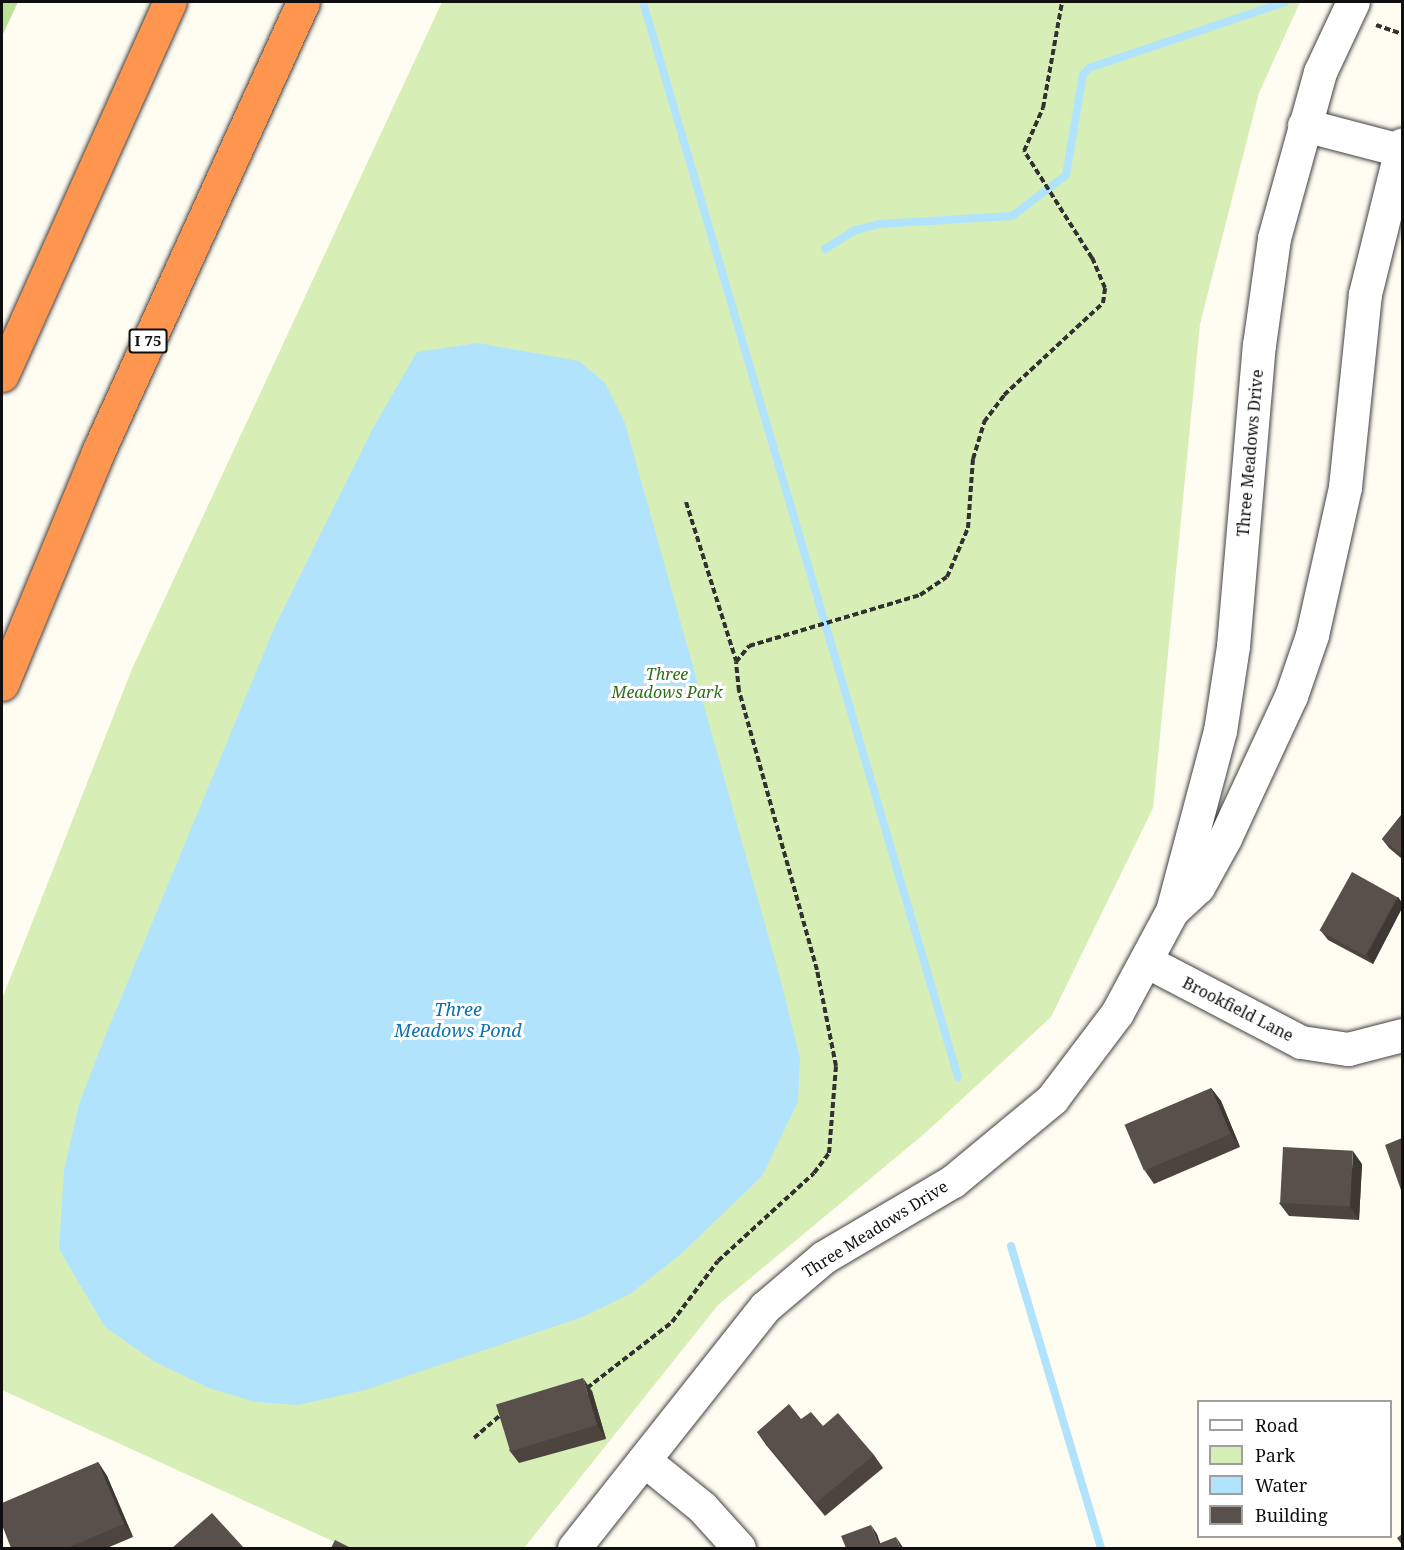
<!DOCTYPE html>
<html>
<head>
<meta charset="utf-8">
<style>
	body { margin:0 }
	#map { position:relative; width:1404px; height:1550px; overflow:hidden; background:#fffcf2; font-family:"Noto Serif",serif }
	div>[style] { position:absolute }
	.green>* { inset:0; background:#d7eeb7 }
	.forest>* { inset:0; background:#bbe194 }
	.water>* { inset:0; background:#b1e4fc }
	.stream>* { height:8px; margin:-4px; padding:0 4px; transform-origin:4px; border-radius:4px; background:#b1e4fc }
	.path>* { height:4px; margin-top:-2px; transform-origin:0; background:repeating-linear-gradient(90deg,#313131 0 6px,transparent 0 9px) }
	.roads { filter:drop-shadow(0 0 2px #424242) drop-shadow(0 0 2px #424242) }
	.minor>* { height:33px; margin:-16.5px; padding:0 16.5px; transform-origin:16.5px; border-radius:16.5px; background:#fff }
	.highway>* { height:33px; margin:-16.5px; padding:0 16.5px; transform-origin:16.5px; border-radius:16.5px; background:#ff9650 }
	.wall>* { inset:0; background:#4d4440 }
	.shaded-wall>* { inset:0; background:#3e3734 }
	.building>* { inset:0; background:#594f4b; transform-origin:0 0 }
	span { translate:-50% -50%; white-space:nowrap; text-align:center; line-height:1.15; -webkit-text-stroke:6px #fff; paint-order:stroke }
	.shield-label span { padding:2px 4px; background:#fff; border:2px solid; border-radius:4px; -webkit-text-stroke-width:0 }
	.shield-label { font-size:15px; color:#0f0f0f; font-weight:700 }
	.street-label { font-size:16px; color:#0f0f0f }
	.park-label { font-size:16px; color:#2f6f18; font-style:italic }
	.water-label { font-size:18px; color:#0b71af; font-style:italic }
	.frame { position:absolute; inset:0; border:3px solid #0f0f0f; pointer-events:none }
	.legend { position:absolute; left:1197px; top:1400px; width:195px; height:138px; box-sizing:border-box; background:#fff; border:2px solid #9f9f9f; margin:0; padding:8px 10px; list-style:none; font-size:18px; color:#0f0f0f }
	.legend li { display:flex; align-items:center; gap:12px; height:30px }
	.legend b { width:30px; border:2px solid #9f9f9f }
</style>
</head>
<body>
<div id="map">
	<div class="green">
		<i style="clip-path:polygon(442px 2px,1300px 2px,1259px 93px,1200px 324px,1153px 808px,1051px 1017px,924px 1134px,718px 1305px,524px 1548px,348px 1548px,2px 1390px,2px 999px,132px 669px)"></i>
	</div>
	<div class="forest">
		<i style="clip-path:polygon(2px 2px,18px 2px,2px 36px)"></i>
	</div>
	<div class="water">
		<i style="clip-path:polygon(478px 343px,579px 361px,605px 383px,625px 423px,782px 985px,800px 1058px,798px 1102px,762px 1176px,681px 1254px,630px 1294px,580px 1318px,365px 1390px,298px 1405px,255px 1402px,209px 1388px,155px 1362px,105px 1327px,59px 1249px,64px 1170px,79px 1104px,104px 1039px,275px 626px,372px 430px,417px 352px)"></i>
	</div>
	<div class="stream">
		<i style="left:643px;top:2px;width:1120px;rotate:73.67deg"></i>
		<i style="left:825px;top:249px;width:36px;rotate:-32deg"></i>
		<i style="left:856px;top:230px;width:25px;rotate:-14deg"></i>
		<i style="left:880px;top:224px;width:132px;rotate:-3.5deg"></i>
		<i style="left:1012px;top:216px;width:68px;rotate:-37.2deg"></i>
		<i style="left:1066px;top:175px;width:101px;rotate:-80.4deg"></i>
		<i style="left:1083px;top:75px;width:9px;rotate:-49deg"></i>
		<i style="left:1089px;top:68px;width:207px;rotate:-18.6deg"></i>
		<i style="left:1011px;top:1246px;width:315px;rotate:73.4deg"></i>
	</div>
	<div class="path">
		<i style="left:1376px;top:25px;width:28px;rotate:19deg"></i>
		<i style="left:686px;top:502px;width:167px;rotate:72.5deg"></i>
		<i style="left:587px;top:1388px;width:108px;rotate:-37.8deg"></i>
		<i style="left:672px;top:1322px;width:76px;rotate:-53deg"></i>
		<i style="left:718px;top:1261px;width:130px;rotate:-42.5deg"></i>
		<i style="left:814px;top:1173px;width:25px;rotate:-53deg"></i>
		<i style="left:829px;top:1153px;width:87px;rotate:-85.4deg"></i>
		<i style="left:836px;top:1066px;width:98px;rotate:-101.2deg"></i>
		<i style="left:817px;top:970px;width:290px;rotate:-105.6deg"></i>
		<i style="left:739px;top:691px;width:29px;rotate:-96deg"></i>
		<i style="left:736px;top:662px;width:21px;rotate:-51deg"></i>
		<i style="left:749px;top:646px;width:178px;rotate:-16.6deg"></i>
		<i style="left:920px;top:595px;width:32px;rotate:-34deg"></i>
		<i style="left:947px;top:577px;width:53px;rotate:-66.8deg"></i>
		<i style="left:968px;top:528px;width:69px;rotate:-85.9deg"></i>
		<i style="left:973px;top:459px;width:39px;rotate:-73deg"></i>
		<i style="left:984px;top:422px;width:34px;rotate:-53deg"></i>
		<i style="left:1004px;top:395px;width:135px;rotate:-42.9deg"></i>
		<i style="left:1103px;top:303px;width:15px;rotate:-82deg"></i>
		<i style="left:1105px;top:288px;width:33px;rotate:-113deg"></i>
		<i style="left:1092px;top:258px;width:127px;rotate:-122.4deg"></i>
		<i style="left:1024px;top:151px;width:47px;rotate:-66.2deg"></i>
		<i style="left:1043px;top:108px;width:108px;rotate:-79.8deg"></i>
		<i style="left:474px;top:1438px;width:37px;rotate:-41deg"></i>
	</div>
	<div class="roads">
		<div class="minor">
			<i style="left:1304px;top:125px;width:99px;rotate:14.6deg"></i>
			<i style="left:1172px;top:911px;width:35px;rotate:-43deg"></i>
			<i style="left:1198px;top:887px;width:56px;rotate:-61.1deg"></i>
			<i style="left:1225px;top:838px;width:157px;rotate:-65.1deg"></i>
			<i style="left:1291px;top:696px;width:65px;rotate:-71deg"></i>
			<i style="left:1312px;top:635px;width:152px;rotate:-77.4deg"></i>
			<i style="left:1345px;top:487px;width:194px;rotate:-84.1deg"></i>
			<i style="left:1365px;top:294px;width:154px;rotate:-76.1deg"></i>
			<i style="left:1146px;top:961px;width:175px;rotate:27.6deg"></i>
			<i style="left:1301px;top:1042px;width:48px;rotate:8.5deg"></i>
			<i style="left:1348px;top:1049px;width:56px;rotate:-14.5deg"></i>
			<i style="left:644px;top:1460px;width:75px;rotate:39deg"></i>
			<i style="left:702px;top:1507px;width:55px;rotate:47.9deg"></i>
			<i style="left:574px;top:1548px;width:308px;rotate:-51.6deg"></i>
			<i style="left:765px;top:1307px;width:77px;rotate:-40.3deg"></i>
			<i style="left:824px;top:1257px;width:150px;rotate:-30.5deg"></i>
			<i style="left:953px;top:1181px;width:129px;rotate:-39.6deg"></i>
			<i style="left:1052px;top:1099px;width:108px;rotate:-52.9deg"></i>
			<i style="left:1117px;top:1013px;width:116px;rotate:-61.7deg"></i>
			<i style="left:1172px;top:911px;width:186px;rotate:-75.1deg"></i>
			<i style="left:1220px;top:731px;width:86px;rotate:-81.3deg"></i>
			<i style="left:1233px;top:646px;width:302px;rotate:-85.1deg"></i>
			<i style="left:1259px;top:345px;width:108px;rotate:-82deg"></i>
			<i style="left:1274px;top:238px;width:172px;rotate:-74.5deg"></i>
			<i style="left:1320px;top:72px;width:77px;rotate:-64.8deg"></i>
		</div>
		<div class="highway">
			<i style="left:2px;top:375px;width:409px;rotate:-65.8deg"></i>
			<i style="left:2px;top:684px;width:251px;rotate:-67.5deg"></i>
			<i style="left:98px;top:452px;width:494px;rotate:-65.5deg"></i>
		</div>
	</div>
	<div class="wall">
		<i style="clip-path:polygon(1402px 814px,1402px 859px,1389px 848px,1382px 839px)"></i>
		<i style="clip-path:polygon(1398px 897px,1402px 903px,1402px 908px,1373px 964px,1328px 940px,1321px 931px)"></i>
		<i style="clip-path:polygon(1211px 1088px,1221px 1101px,1240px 1147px,1154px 1184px,1145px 1171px)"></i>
		<i style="clip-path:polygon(1362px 1164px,1359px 1220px,1289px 1216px,1279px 1203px)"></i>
		<i style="clip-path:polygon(592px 1391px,606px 1439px,519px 1463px,509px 1450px)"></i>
		<i style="clip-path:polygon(801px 1419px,823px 1426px,874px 1455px,883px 1468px,825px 1516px,766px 1445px,757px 1432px)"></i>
		<i style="clip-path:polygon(98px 1462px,107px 1476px,133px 1537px,107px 1548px,11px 1548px)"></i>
	</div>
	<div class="shaded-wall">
		<i style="clip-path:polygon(1398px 897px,1402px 903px,1402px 908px,1373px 964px,1367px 955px)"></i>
		<i style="clip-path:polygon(1211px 1088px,1221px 1101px,1240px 1147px,1231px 1134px)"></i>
		<i style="clip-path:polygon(1353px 1151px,1362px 1164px,1359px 1220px,1350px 1207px)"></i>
		<i style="clip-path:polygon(583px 1378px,592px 1391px,606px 1439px,597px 1425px)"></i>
		<i style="clip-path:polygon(98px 1462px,107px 1476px,133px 1537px,124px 1524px)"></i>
		<i style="clip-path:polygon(871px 1525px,877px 1534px,882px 1548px,878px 1544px)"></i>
		<i style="clip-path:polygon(896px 1537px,902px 1546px,903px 1548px,900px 1548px)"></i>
	</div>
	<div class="building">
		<i style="clip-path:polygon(1402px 814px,1402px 855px,1382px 839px)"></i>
		<i style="left:1352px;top:872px;width:52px;height:67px;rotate:29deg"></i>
		<i style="left:1211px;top:1088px;width:50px;height:94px;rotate:67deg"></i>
		<i style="clip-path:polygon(1402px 1138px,1402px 1190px,1401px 1190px,1385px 1145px)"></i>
		<i style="left:1283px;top:1147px;width:70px;height:56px;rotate:3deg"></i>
		<i style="left:583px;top:1378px;width:49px;height:91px;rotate:73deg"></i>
		<i style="clip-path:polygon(789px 1404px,801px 1419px,811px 1412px,823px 1426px,838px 1413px,874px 1455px,816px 1503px,757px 1432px)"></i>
		<i style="clip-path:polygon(98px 1462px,124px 1524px,67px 1548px,11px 1548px,2px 1525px,2px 1503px)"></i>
		<i style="clip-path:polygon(212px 1513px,244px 1548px,172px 1548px)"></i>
		<i style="clip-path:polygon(871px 1525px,878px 1544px,896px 1537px,900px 1548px,846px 1548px,841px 1536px)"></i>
		<i style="clip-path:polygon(1402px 1534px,1402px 1545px,1397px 1538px)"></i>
		<i style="clip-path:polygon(335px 1540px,351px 1548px,331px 1548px)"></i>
	</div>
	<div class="shield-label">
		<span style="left:148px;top:341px">I 75</span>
	</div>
	<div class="street-label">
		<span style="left:1250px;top:453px;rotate:-85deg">Three Meadows Drive</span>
		<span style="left:1238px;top:1009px;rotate:27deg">Brookfield Lane</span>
		<span style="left:875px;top:1229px;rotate:-32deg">Three Meadows Drive</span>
	</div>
	<div class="park-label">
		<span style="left:667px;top:683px">Three<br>Meadows Park</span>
	</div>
	<div class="water-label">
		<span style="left:458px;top:1020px">Three<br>Meadows Pond</span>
	</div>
	<div class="frame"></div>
	<ul class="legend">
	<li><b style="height:8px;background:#fff"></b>Road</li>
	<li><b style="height:16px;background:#d7eeb7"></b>Park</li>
	<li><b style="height:16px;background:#b1e4fc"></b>Water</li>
	<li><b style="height:16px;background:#594f4b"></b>Building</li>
	</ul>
</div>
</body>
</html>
